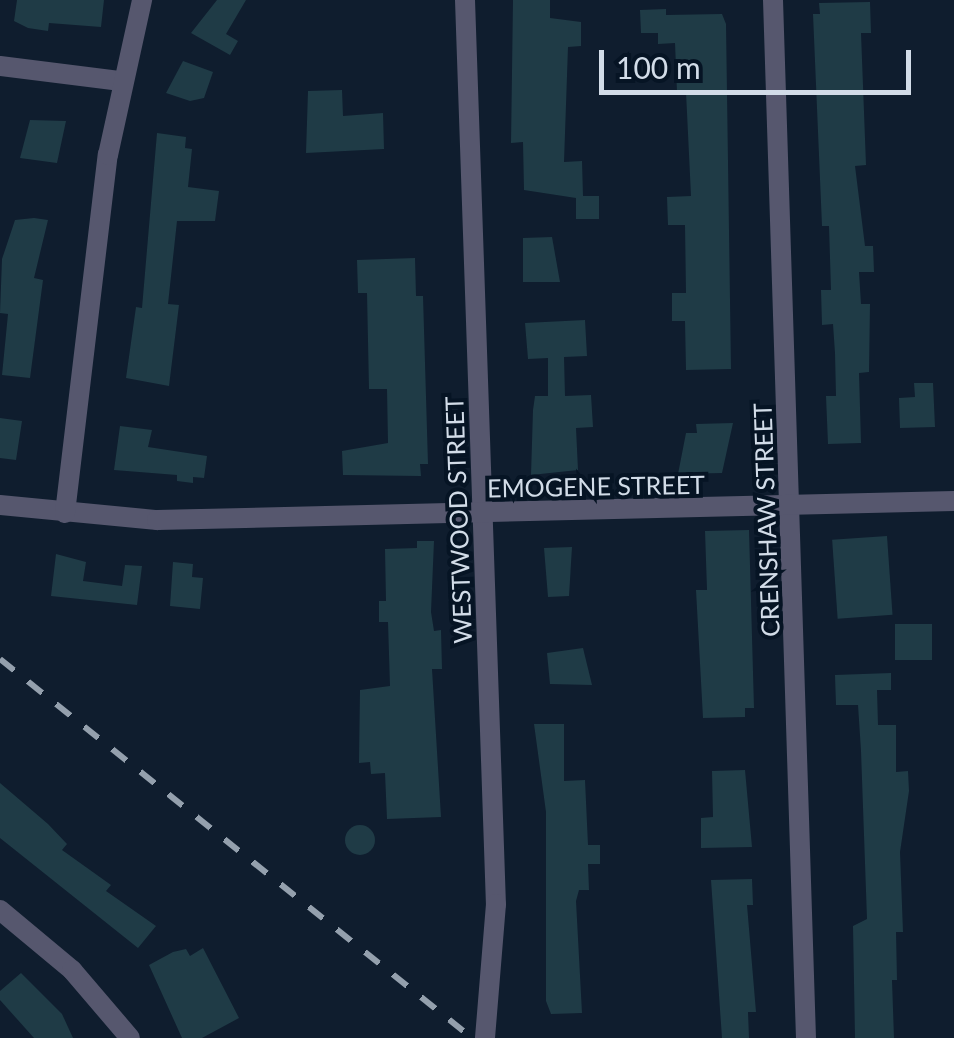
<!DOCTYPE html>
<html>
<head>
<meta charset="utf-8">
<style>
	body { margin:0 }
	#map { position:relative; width:954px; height:1038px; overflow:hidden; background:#0f1d2e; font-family:Lato,sans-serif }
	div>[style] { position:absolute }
	.building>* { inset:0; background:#1f3b46; transform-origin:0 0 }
	.round { border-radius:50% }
	.minor>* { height:20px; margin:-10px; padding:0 10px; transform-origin:10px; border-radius:10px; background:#56576e }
	.rail>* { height:6px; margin-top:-3px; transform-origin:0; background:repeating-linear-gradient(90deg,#94a0ad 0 18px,transparent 0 36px) }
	span { translate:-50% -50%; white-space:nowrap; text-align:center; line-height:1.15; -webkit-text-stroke:8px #061424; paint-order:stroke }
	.street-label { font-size:25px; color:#d2dce8 }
	.scale { position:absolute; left:599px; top:50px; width:312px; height:45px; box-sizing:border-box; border:5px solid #d2dce8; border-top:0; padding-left:12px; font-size:30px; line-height:35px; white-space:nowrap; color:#d2dce8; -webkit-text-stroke:8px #061424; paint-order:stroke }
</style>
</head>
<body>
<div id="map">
	<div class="building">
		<i style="clip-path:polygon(17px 0,104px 0,101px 27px,49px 23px,48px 31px,28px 28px,14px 21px)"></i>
		<i style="clip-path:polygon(217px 0,246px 0,226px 34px,238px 41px,230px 55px,191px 33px)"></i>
		<i style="clip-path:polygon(513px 0,550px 0,550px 18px,581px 22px,581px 46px,568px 47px,564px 162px,582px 161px,583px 196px,599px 196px,599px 219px,576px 219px,576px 198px,524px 190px,523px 142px,511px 143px)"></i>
		<i style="clip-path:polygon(870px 2px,871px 33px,861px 33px,866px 165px,855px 166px,865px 246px,873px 246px,874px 272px,859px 272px,861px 304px,870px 304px,869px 372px,859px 373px,861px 443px,828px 444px,826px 396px,836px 396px,835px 353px,833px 324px,822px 325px,821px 290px,831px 290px,829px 226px,822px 226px,813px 14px,820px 14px,819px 3px)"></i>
		<i style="clip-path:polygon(666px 9px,666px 15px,722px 14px,726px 24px,731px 369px,686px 370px,685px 321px,672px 321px,672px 293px,686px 293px,685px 225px,668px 225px,667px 197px,691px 196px,686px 92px,677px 92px,675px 43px,658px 44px,658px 33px,641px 33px,640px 10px)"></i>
		<i style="clip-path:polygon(183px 61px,213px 72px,204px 98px,190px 101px,166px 93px)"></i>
		<i style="clip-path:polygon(342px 90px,343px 116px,383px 113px,384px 149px,306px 153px,308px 91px)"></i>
		<i style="clip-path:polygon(30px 120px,66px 121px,57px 163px,20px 158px)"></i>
		<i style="clip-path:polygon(157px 133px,186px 137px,185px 148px,192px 149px,188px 187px,219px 191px,215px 221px,177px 221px,168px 304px,179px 305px,169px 386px,126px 378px,136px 307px,142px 308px)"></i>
		<i style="clip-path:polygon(34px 218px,48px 220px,34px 278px,43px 280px,30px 378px,2px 375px,8px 314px,0 313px,2px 259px,15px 220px)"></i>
		<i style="clip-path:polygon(552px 237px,560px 282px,523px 282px,523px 238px)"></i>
		<i style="clip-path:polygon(415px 258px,416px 296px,423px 296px,428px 464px,420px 464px,421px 476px,343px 475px,342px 451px,388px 443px,387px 389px,369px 389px,367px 293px,358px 293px,357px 260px)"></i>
		<i style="clip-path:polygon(585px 320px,587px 356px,564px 357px,565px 396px,591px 395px,593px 427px,576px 428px,578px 470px,531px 475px,533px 410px,535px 396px,548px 396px,548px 358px,528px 359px,525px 323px)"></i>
		<i style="clip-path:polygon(914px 383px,933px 383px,935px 427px,900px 428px,899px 398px,915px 397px)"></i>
		<i style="clip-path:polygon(0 418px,22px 421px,16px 460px,0 458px)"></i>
		<i style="clip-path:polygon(733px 423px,722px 473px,678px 474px,686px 433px,697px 433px,696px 424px)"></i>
		<i style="clip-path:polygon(120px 426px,152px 430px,148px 447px,207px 456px,204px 478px,193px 477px,193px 483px,177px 481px,177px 475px,114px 470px)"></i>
		<i style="clip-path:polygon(749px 530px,754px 708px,745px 708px,745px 717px,703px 718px,696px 590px,707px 590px,705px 531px)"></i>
		<i style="left:887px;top:536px;width:79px;height:55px;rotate:86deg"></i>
		<i style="clip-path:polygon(417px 541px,434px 541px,431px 612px,434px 631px,441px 630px,442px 669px,432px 669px,441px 817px,387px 819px,385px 773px,371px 774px,370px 762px,359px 763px,360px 690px,390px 686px,388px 622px,379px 622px,379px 601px,386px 601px,385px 549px,417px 548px)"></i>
		<i style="clip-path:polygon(572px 547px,569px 596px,548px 597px,544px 548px)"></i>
		<i style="clip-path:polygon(56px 554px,86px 562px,83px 581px,122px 586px,125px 565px,142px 566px,137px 605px,51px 596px)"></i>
		<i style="clip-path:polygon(173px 562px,193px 564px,192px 577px,203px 578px,200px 609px,170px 606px)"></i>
		<i style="left:895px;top:624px;width:37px;height:36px"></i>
		<i style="clip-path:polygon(583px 648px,592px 685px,550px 684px,547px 653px)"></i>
		<i style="clip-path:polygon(891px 673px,891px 690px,877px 690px,878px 725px,896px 725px,896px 772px,908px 771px,909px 791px,900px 852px,903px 932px,896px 932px,897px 980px,892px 980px,894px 1038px,855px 1038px,853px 926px,867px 919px,861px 751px,858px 705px,836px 705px,835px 675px)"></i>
		<i style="clip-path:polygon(534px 724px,564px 724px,564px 781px,585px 780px,588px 845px,600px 845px,600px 864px,588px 864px,589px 890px,579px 890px,576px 901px,582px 1013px,551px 1014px,546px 1001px,546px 812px)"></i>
		<i style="clip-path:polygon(745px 770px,752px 847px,701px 848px,701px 818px,713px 817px,712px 771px)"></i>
		<i style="clip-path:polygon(0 783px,48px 824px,67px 844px,62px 850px,111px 885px,106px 891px,156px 926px,138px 948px,0 838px)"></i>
		<i class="round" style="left:345px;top:825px;width:30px;height:30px"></i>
		<i style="clip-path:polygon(752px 879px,753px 905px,747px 905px,756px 1012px,748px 1012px,749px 1038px,722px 1038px,711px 880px)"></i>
		<i style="clip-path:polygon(203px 948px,239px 1018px,202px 1038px,182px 1038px,149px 965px,173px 952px,186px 949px,190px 956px)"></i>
		<i style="clip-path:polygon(21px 973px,62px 1014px,73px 1038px,34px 1038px,0 1000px,0 991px)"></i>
	</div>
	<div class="minor">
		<i style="left:465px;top:0;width:905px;rotate:88.04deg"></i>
		<i style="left:496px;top:904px;width:134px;rotate:94.7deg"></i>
		<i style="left:773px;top:0;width:1039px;rotate:88.18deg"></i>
		<i style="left:0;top:66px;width:122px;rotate:7.1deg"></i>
		<i style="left:0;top:505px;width:158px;rotate:5.5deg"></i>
		<i style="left:157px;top:520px;width:797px;rotate:-1.37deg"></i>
		<i style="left:65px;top:513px;width:361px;rotate:-83.2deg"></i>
		<i style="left:108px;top:155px;width:159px;rotate:-77.6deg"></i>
		<i style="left:0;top:910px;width:94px;rotate:39.8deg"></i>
		<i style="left:72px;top:970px;width:89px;rotate:49.5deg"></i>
	</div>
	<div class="rail">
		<i style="left:0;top:659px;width:605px;rotate:38.76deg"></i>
	</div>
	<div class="street-label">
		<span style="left:596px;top:486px;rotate:-1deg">EMOGENE STREET</span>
		<span style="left:458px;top:520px;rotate:-92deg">WESTWOOD STREET</span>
		<span style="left:766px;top:520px;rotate:-92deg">CRENSHAW STREET</span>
	</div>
	<div class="scale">100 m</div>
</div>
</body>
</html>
